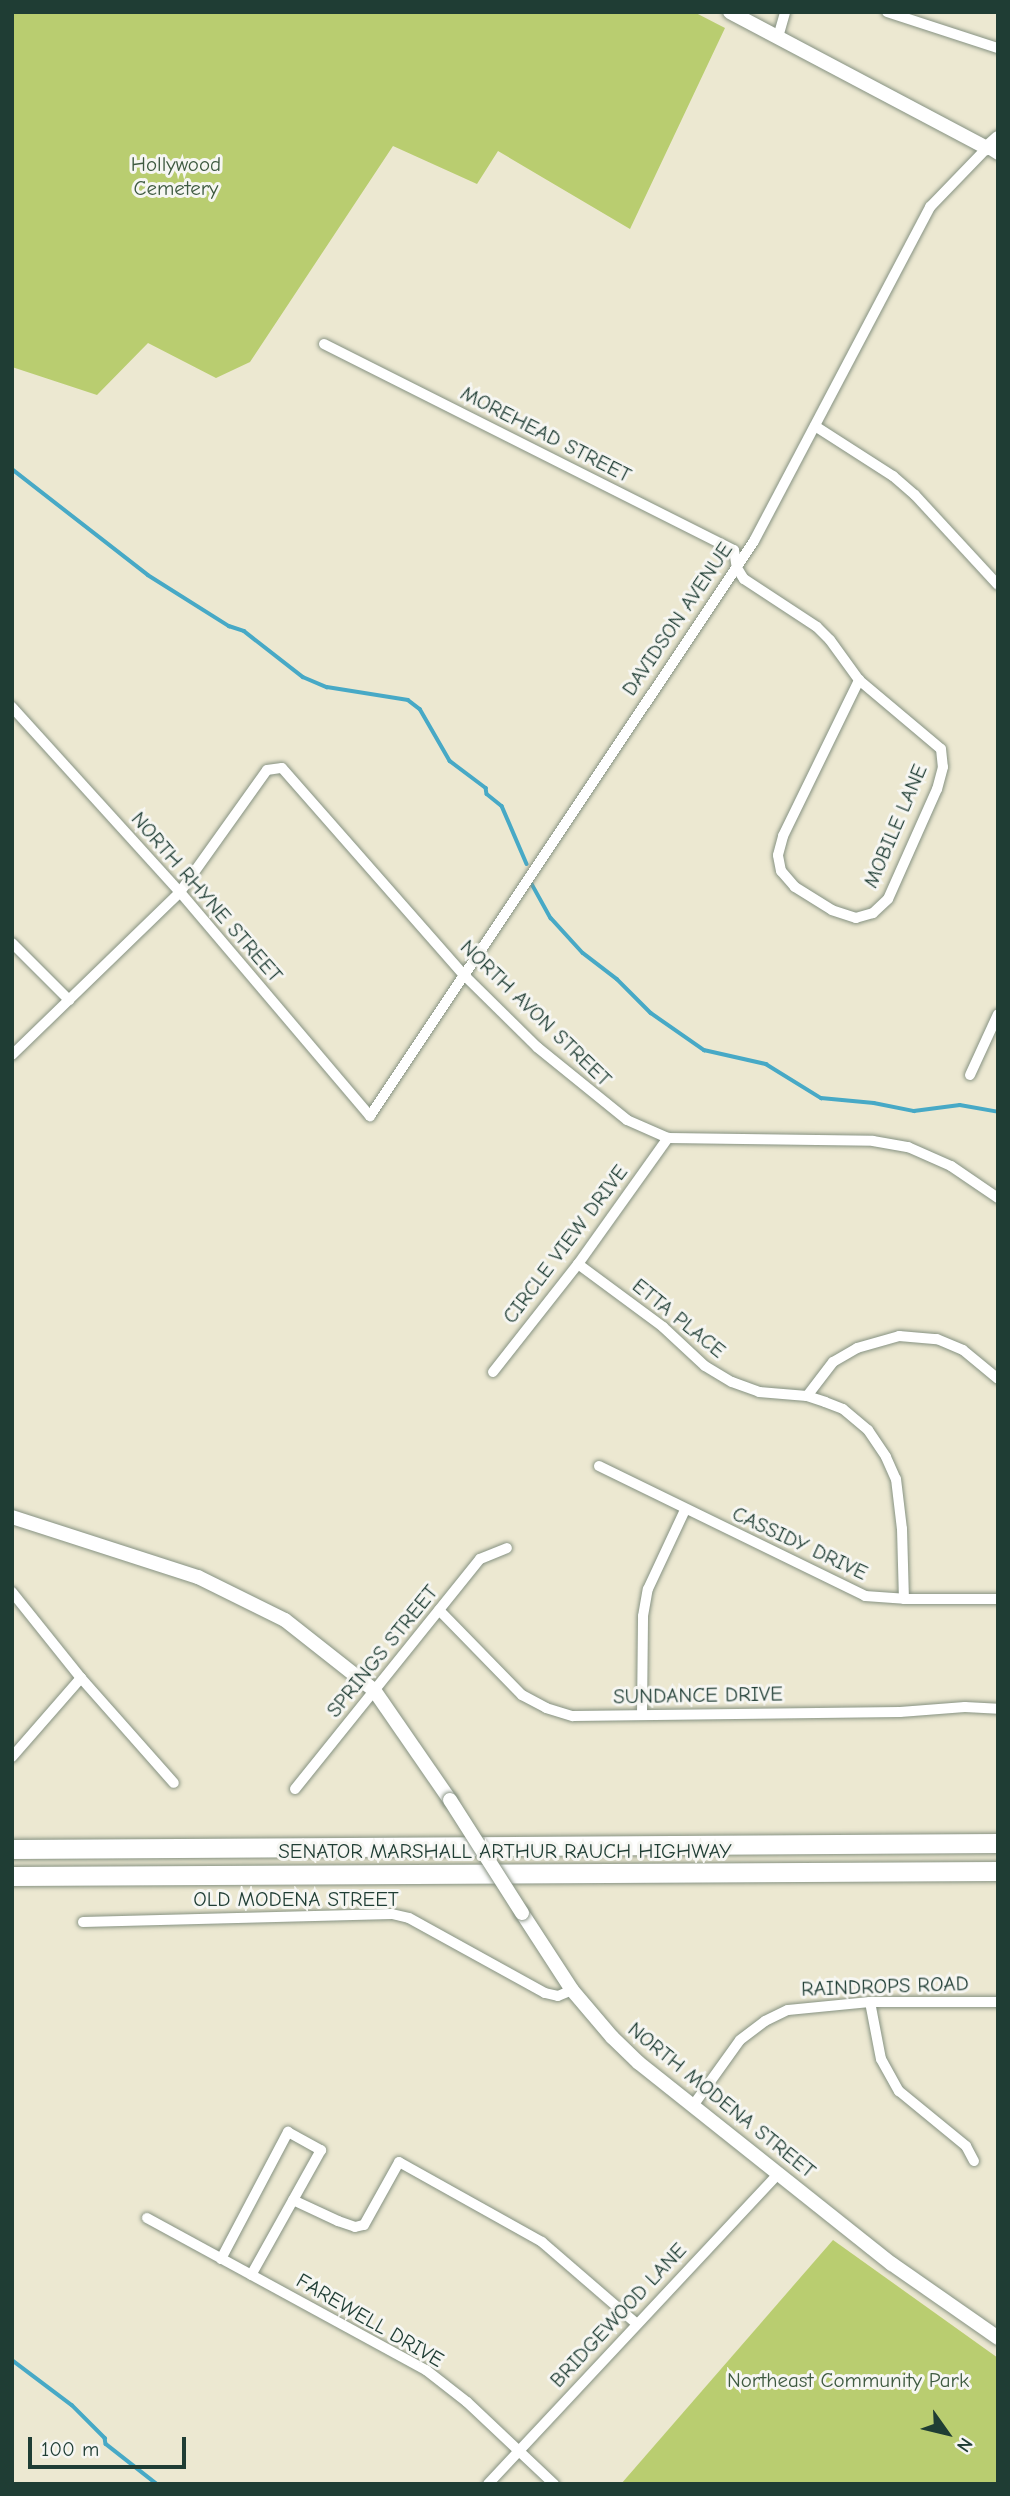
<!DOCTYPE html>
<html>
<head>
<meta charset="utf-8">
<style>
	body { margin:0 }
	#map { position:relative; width:1010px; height:2496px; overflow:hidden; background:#ece8d1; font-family:"Comic Neue",sans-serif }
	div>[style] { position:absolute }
	.green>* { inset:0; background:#b9cd70 }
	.stream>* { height:3.5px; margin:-1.75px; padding:0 1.75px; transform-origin:1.75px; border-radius:1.75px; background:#47a9c6 }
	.roads { filter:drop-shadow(0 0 2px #869282) drop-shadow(0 0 2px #869282) }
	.minor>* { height:10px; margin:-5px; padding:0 5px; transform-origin:5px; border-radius:5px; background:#fff }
	.tertiary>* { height:14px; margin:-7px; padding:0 7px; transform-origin:7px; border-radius:7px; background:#fff }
	.motorway>* { height:19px; margin:-9.5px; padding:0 9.5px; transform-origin:9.5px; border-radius:9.5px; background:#fff }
	.bridges { filter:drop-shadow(0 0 2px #869282) drop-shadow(0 0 2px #869282) }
	.tertiary-bridge>* { height:14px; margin:-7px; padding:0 7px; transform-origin:7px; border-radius:7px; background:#fff }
	span { translate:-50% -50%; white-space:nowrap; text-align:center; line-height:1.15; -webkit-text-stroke:6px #f6f6f2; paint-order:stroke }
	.park-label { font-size:21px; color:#3e5a40 }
	.street-label { font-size:21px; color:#1f3d34 }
	.frame { position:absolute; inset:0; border:14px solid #1f3d34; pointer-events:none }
	.north { position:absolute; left:912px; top:2398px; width:70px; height:70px; -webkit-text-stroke:5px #f6f6f2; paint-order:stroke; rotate:124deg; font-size:19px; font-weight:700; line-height:28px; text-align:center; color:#1f3d34 }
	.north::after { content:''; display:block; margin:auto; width:24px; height:32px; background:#1f3d34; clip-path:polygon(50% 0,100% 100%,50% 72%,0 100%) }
	.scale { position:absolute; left:28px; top:2437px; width:158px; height:32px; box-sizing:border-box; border:4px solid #1f3d34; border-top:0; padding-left:9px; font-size:21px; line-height:24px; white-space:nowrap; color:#1f3d34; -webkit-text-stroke:5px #f6f6f2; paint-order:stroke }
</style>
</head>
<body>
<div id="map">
	<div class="green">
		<i style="clip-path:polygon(12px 12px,694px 12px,725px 28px,630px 229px,498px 151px,477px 184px,393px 146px,250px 362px,216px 378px,148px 343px,97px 395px,12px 367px)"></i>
		<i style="clip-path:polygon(833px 2240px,998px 2358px,998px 2484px,621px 2484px)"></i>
	</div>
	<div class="stream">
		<i style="left:12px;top:469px;width:172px;rotate:37.9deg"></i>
		<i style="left:148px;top:575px;width:96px;rotate:32.2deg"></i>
		<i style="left:229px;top:626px;width:16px;rotate:18deg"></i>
		<i style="left:244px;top:631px;width:75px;rotate:37.9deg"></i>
		<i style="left:303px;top:677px;width:26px;rotate:23deg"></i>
		<i style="left:327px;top:687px;width:82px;rotate:9.1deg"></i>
		<i style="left:408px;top:700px;width:15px;rotate:37deg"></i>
		<i style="left:420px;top:709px;width:60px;rotate:60deg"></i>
		<i style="left:450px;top:761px;width:45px;rotate:36.9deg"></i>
		<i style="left:486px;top:788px;width:6px;rotate:81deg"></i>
		<i style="left:487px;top:794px;width:19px;rotate:39deg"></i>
		<i style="left:502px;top:806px;width:63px;rotate:66.7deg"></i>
		<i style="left:532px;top:884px;width:39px;rotate:61deg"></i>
		<i style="left:551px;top:918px;width:47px;rotate:47.6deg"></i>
		<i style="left:583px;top:953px;width:43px;rotate:37.4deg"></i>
		<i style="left:617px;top:979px;width:48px;rotate:45deg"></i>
		<i style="left:651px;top:1013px;width:65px;rotate:34.9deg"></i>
		<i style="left:704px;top:1050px;width:64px;rotate:12.7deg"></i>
		<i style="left:766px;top:1064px;width:65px;rotate:31.7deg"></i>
		<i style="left:821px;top:1098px;width:53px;rotate:5.4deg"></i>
		<i style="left:874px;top:1103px;width:41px;rotate:11.3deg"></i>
		<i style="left:914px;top:1111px;width:46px;rotate:-7.4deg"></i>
		<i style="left:960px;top:1105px;width:39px;rotate:10deg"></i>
		<i style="left:12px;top:2360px;width:75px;rotate:36.9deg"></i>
		<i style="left:72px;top:2405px;width:47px;rotate:45deg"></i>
		<i style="left:105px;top:2438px;width:6px;rotate:81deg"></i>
		<i style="left:106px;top:2444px;width:65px;rotate:38.1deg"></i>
	</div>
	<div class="roads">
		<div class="minor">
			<i style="left:887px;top:12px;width:117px;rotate:18deg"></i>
			<i style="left:778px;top:37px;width:26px;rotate:-74deg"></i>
			<i style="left:324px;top:344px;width:459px;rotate:26.7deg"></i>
			<i style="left:734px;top:550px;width:18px;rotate:81deg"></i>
			<i style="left:737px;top:568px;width:13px;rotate:58deg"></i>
			<i style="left:744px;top:579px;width:87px;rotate:33.3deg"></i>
			<i style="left:817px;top:627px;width:18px;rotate:45deg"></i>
			<i style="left:830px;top:640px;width:49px;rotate:54.1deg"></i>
			<i style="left:815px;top:426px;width:93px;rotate:32.7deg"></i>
			<i style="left:893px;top:476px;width:29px;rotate:41deg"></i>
			<i style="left:915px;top:495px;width:122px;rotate:47.3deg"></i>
			<i style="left:859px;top:680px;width:107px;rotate:40.1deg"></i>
			<i style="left:941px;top:749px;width:18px;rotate:84deg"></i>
			<i style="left:943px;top:767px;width:23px;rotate:105deg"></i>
			<i style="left:937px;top:789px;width:120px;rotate:114deg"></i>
			<i style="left:888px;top:899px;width:21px;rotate:137deg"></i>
			<i style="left:873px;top:913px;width:18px;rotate:164deg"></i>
			<i style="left:856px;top:918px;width:25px;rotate:-162deg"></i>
			<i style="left:832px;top:910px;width:44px;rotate:-148.1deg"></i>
			<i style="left:795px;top:887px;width:21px;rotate:-131deg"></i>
			<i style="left:781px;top:871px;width:16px;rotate:-101deg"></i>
			<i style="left:778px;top:855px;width:20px;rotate:-75deg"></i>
			<i style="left:783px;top:836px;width:174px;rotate:-64deg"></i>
			<i style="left:12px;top:707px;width:250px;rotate:47.8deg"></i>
			<i style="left:180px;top:892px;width:294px;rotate:49.7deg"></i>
			<i style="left:370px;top:1116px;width:691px;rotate:-56.26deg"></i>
			<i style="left:754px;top:541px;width:378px;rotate:-62.2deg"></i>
			<i style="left:930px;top:207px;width:82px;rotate:-46deg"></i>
			<i style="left:987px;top:148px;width:13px;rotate:32deg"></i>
			<i style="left:12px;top:943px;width:81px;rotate:45deg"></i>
			<i style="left:12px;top:1055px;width:234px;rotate:-44.1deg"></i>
			<i style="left:180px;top:892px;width:150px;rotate:-54.5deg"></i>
			<i style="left:267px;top:770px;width:15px;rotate:-8deg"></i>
			<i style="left:282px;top:768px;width:274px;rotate:48.7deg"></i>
			<i style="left:463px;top:974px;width:104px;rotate:44.6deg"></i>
			<i style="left:537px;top:1047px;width:116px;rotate:39deg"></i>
			<i style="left:627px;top:1120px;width:45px;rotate:23.7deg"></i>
			<i style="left:668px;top:1138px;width:205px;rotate:0.8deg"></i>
			<i style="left:873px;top:1141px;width:36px;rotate:10deg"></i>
			<i style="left:908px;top:1147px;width:47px;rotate:23.8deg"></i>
			<i style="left:951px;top:1166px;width:57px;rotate:34.2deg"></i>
			<i style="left:970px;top:1075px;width:67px;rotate:-65.3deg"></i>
			<i style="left:578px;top:1264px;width:106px;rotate:36.5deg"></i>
			<i style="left:663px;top:1327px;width:57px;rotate:42.9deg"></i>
			<i style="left:705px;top:1366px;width:31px;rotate:31deg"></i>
			<i style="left:732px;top:1382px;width:29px;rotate:20deg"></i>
			<i style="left:759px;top:1392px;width:48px;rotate:4.8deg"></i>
			<i style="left:807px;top:1396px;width:19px;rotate:18deg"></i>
			<i style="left:825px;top:1402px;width:19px;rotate:21deg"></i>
			<i style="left:843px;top:1409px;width:33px;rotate:40deg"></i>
			<i style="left:868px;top:1430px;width:32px;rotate:56deg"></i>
			<i style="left:886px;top:1457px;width:24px;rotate:66deg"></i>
			<i style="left:896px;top:1479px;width:50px;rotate:83.2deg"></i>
			<i style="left:902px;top:1529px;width:70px;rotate:88.4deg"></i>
			<i style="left:493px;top:1372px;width:137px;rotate:-51.8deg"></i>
			<i style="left:578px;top:1264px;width:155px;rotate:-54.5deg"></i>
			<i style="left:807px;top:1396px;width:43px;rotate:-52.6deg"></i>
			<i style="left:833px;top:1362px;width:28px;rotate:-30deg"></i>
			<i style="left:857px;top:1348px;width:44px;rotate:-15.9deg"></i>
			<i style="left:899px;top:1336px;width:38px;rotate:5deg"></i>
			<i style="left:937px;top:1339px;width:28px;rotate:23deg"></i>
			<i style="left:963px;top:1350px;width:45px;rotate:39.6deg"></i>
			<i style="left:599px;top:1466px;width:296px;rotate:26deg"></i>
			<i style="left:865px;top:1596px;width:39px;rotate:4deg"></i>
			<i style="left:904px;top:1599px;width:94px"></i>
			<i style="left:12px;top:1592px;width:110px;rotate:51.3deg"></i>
			<i style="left:81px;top:1678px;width:140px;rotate:48.5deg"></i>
			<i style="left:439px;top:1610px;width:119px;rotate:45.7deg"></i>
			<i style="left:522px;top:1695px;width:27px;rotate:28deg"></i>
			<i style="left:546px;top:1708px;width:28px;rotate:17deg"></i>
			<i style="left:573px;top:1716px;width:327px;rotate:-0.7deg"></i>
			<i style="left:900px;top:1712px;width:65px;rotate:-4.4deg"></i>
			<i style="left:965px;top:1707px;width:33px;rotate:3deg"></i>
			<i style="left:642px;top:1715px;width:99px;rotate:-89.4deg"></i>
			<i style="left:643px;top:1616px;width:27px;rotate:-80deg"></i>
			<i style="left:648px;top:1589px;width:87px;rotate:-64.9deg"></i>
			<i style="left:12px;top:1757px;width:105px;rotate:-48.9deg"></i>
			<i style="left:295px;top:1789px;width:295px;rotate:-51.2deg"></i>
			<i style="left:480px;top:1559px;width:29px;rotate:-22deg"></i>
			<i style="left:83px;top:1922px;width:309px;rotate:-1.5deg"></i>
			<i style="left:392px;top:1914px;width:17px;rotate:13deg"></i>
			<i style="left:409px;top:1918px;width:155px;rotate:28.9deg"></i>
			<i style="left:545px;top:1993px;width:13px;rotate:13deg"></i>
			<i style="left:558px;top:1996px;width:15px;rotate:-23deg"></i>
			<i style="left:870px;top:2002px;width:58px;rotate:79.1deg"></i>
			<i style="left:881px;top:2059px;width:37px;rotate:61deg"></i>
			<i style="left:899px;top:2091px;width:87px;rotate:39.4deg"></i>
			<i style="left:966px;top:2146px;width:17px;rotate:62deg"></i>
			<i style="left:692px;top:2107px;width:82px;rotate:-54.4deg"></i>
			<i style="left:740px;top:2040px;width:31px;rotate:-37deg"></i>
			<i style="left:765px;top:2021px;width:25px;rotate:-26deg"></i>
			<i style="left:788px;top:2010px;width:82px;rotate:-5.6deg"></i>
			<i style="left:870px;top:2002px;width:128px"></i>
			<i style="left:293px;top:2200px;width:50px;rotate:25deg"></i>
			<i style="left:338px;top:2221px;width:18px;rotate:19deg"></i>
			<i style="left:355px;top:2227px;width:9px;rotate:-13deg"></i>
			<i style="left:364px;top:2225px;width:72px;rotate:-60.9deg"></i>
			<i style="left:399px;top:2162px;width:164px;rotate:29.2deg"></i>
			<i style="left:542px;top:2242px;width:125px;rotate:40.8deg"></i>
			<i style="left:147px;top:2218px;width:318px;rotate:28.6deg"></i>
			<i style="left:426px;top:2370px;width:52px;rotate:38deg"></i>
			<i style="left:467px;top:2402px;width:120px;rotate:43.3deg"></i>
			<i style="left:221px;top:2259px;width:144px;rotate:-62.2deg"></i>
			<i style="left:288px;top:2132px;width:38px;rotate:29deg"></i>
			<i style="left:321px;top:2150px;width:143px;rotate:119.2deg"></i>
			<i style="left:488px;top:2484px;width:424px;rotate:-46.9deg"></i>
		</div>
		<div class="tertiary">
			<i style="left:730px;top:12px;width:291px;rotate:27.9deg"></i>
			<i style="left:987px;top:148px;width:15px;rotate:-42deg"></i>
			<i style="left:12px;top:1517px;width:195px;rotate:17.9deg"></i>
			<i style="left:198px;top:1577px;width:97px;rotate:26.3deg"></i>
			<i style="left:285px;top:1620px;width:113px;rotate:38.2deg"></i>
			<i style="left:374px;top:1690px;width:134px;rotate:55.4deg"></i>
			<i style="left:522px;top:1913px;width:92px;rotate:57deg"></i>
			<i style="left:572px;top:1990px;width:62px;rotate:49.6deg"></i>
			<i style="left:612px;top:2037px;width:37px;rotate:44deg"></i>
			<i style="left:639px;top:2063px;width:323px;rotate:38.5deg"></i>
			<i style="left:892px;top:2264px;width:129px;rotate:34.9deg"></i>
		</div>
		<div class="motorway">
			<i style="left:12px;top:1849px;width:986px;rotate:-0.35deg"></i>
			<i style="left:12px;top:1876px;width:986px;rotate:-0.29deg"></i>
		</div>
	</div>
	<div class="bridges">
		<div class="tertiary-bridge">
			<i style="left:450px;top:1800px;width:134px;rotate:57.5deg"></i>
		</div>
	</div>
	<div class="park-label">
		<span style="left:176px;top:176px">Hollywood<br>Cemetery</span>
		<span style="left:848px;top:2380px">Northeast Community Park</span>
	</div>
	<div class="street-label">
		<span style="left:546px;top:434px;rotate:27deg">MOREHEAD STREET</span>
		<span style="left:677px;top:619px;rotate:-56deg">DAVIDSON AVENUE</span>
		<span style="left:895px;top:826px;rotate:-67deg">MOBILE LANE</span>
		<span style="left:207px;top:897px;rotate:49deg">NORTH RHYNE STREET</span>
		<span style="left:536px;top:1013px;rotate:44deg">NORTH AVON STREET</span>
		<span style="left:565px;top:1244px;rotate:-53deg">CIRCLE VIEW DRIVE</span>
		<span style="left:679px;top:1318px;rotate:39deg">ETTA PLACE</span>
		<span style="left:800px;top:1543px;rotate:25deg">CASSIDY DRIVE</span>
		<span style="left:382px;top:1651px;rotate:-51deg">SPRINGS STREET</span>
		<span style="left:698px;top:1695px;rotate:-1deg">SUNDANCE DRIVE</span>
		<span style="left:505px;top:1851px">SENATOR MARSHALL ARTHUR RAUCH HIGHWAY</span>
		<span style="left:296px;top:1899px">OLD MODENA STREET</span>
		<span style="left:885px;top:1986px;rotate:-2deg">RAINDROPS ROAD</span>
		<span style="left:722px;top:2100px;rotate:39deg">NORTH MODENA STREET</span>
		<span style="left:618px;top:2315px;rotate:-47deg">BRIDGEWOOD LANE</span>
		<span style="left:370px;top:2320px;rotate:30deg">FAREWELL DRIVE</span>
	</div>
	<div class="frame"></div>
	<div class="north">N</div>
	<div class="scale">100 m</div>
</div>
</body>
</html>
